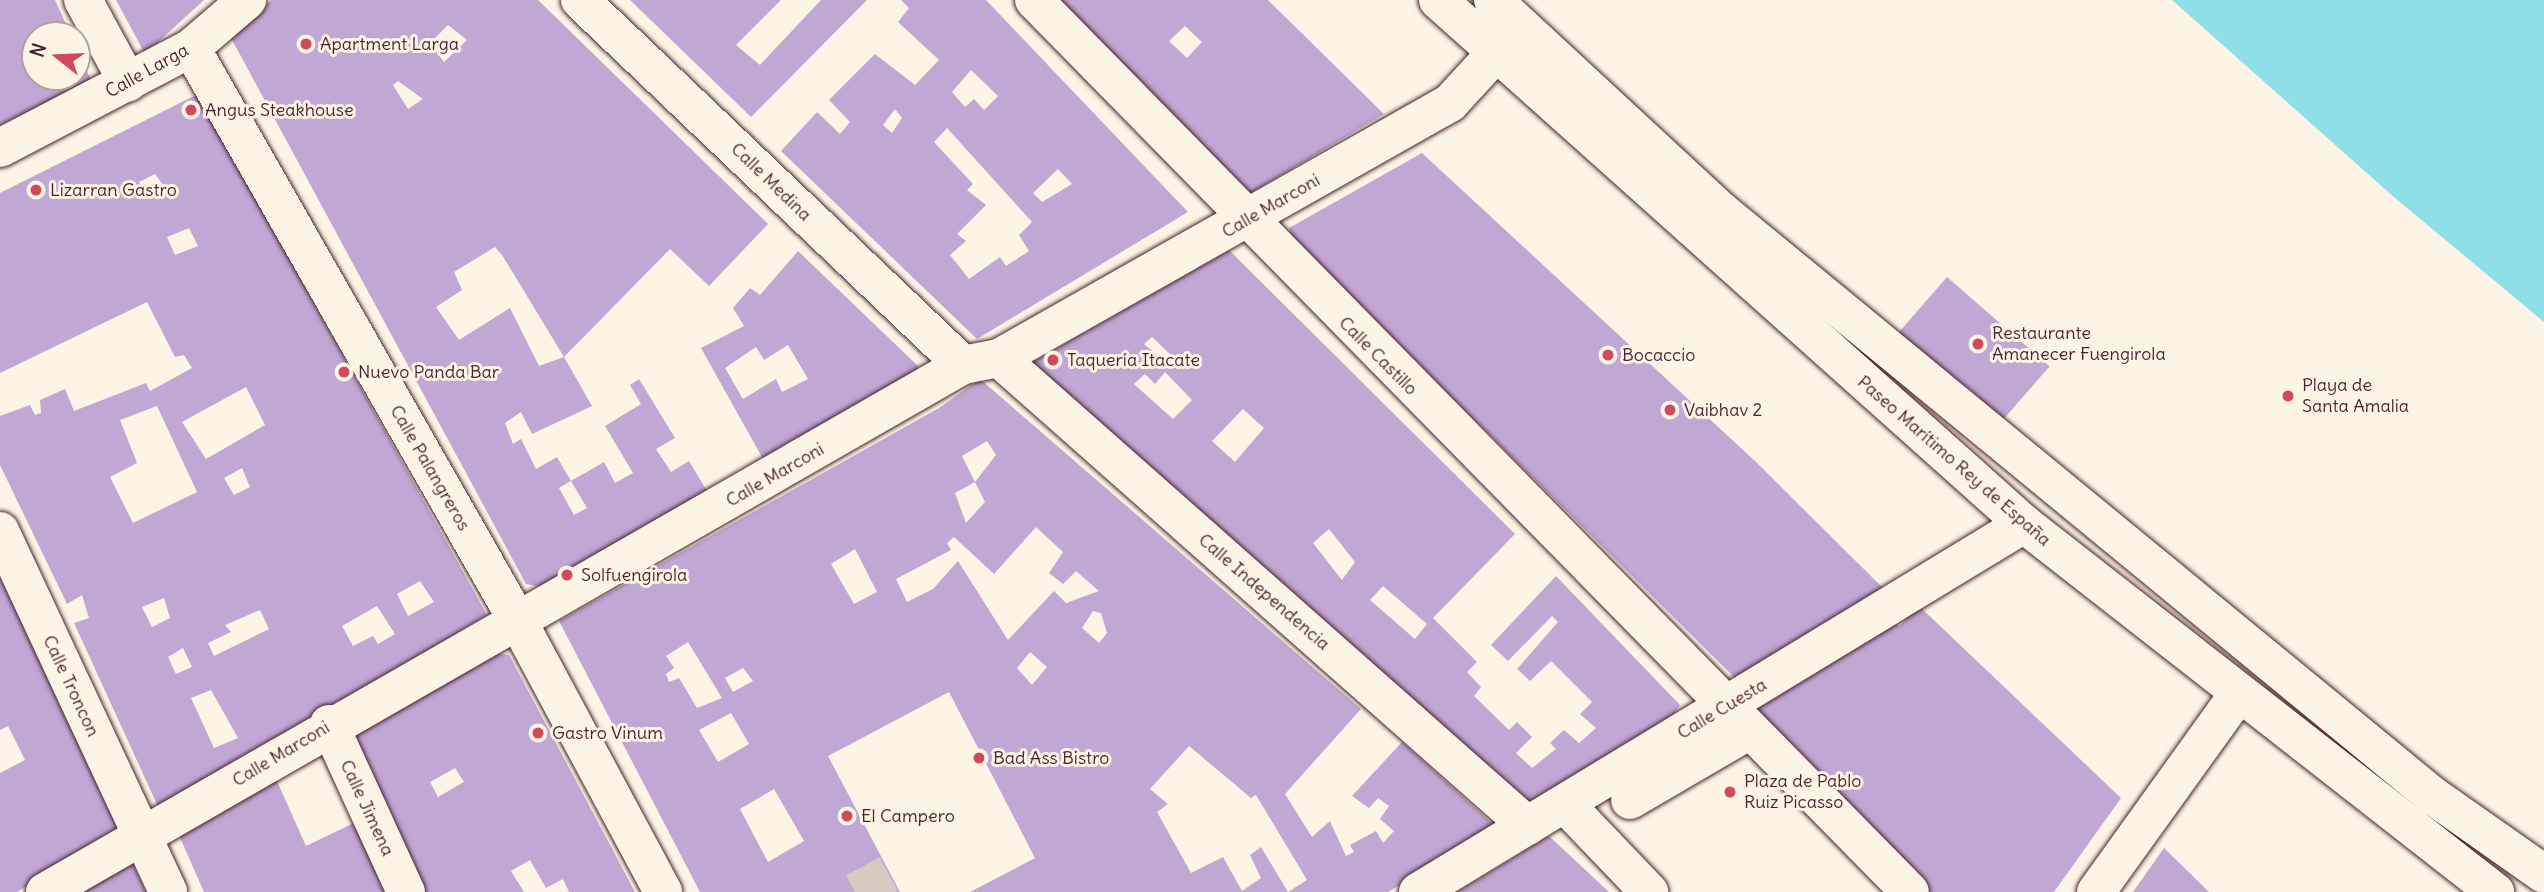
<!DOCTYPE html>
<html>
<head>
<meta charset="utf-8">
<style>
	body { margin:0 }
	#map { position:relative; width:2544px; height:892px; overflow:hidden; background:#fcf5e5; font-family:Delius,sans-serif }
	div>[style] { position:absolute }
	.water>* { inset:0; background:#8edfe8 }
	.building>* { inset:0; background:#c0a7d4; transform-origin:0 0 }
	.minor-tunnel>* { height:38px; margin-top:-19px; transform-origin:0; background:repeating-linear-gradient(90deg,#d8cac0 0 38px,transparent 0 57px) }
	.roads { filter:drop-shadow(0 0 2px #4a1f2b) drop-shadow(0 0 2px #4a1f2b) }
	.minor>* { height:38px; margin:-19px; padding:0 19px; transform-origin:19px; border-radius:19px; background:#fcf5e5 }
	.dots>* { width:19px; height:19px; translate:-50% -50%; box-sizing:border-box; border:4px solid #fcf5e5; border-radius:50% }
	span { translate:-50% -50%; white-space:nowrap; text-align:center; line-height:1.15; -webkit-text-stroke:6px #fcf5e5; paint-order:stroke }
	.poi-label { font-size:18px; color:#4a1f2b }
	.left { translate:0 -50%; text-align:left }
	.street-label { font-size:18px; color:#4a1f2b }
	.north { position:absolute; left:21px; top:21px; width:70px; height:70px; box-sizing:border-box; background:#fcf5e5; border:2px solid #b59f9b; border-radius:50%; rotate:288deg; font-size:19px; font-weight:700; line-height:28px; text-align:center; color:#4a1f2b }
	.north::after { content:''; display:block; margin:auto; width:24px; height:32px; background:#d1495b; clip-path:polygon(50% 0,100% 100%,50% 72%,0 100%) }
</style>
</head>
<body>
<div id="map">
	<div class="water">
		<i style="clip-path:polygon(2172px 0,2544px 0,2544px 322px,2395px 198px)"></i>
	</div>
	<div class="building">
		<i style="clip-path:polygon(0 0,55px 0,71px 35px,35px 35px,35px 77px,77px 77px,77px 49px,92px 82px,0 125px)"></i>
		<i style="clip-path:polygon(116px 0,204px 0,145px 54px)"></i>
		<i style="clip-path:polygon(evenodd,271px 0,538px 0,768px 224px,709px 286px,670px 249px,564px 357px,592px 406px,532px 434px,521px 412px,505px 423px,513px 444px,521px 439px,536px 469px,557px 457px,571px 481px,559px 488px,574px 515px,587px 508px,571px 481px,604px 462px,615px 483px,633px 473px,605px 426px,641px 404px,630px 385px,639px 379px,675px 438px,656px 449px,671px 472px,689px 461px,712px 499px,550px 589px,526px 584px,230px 36px,271px 0,448px 25px,467px 40px,444px 62px,430px 43px,448px 25px,271px 0,398px 81px,423px 99px,408px 109px,393px 85px,398px 81px,271px 0,495px 247px,502px 255px,564px 357px,539px 366px,510px 308px,459px 340px,436px 307px,462px 290px,454px 272px,495px 247px)"></i>
		<i style="clip-path:polygon(630px 0,781px 0,736px 45px,760px 65px,821px 0,867px 0,751px 117px)"></i>
		<i style="clip-path:polygon(evenodd,901px 0,986px 0,1188px 212px,977px 339px,781px 151px,817px 112px,840px 134px,850px 122px,829px 100px,875px 54px,915px 85px,939px 60px,898px 22px,909px 8px,901px 0,971px 70px,998px 96px,984px 110px,974px 99px,965px 107px,952px 92px,971px 70px,901px 0,895px 109px,902px 118px,892px 133px,883px 125px,895px 109px,901px 0,947px 128px,1032px 222px,1019px 235px,1029px 251px,1006px 266px,1000px 257px,969px 279px,950px 255px,966px 241px,957px 234px,986px 205px,967px 190px,973px 184px,934px 142px,947px 128px,901px 0,1058px 169px,1072px 184px,1042px 202px,1033px 193px,1058px 169px)"></i>
		<i style="clip-path:polygon(evenodd,1058px 0,1268px 0,1384px 114px,1249px 194px,1058px 0,1185px 26px,1202px 42px,1187px 58px,1169px 41px,1185px 26px)"></i>
		<i style="clip-path:polygon(evenodd,198px 94px,487px 615px,160px 811px,74px 623px,89px 618px,82px 595px,67px 604px,0 465px,0 416px,30px 405px,35px 415px,41px 413px,40px 400px,65px 389px,74px 411px,146px 383px,150px 391px,192px 368px,184px 355px,175px 357px,147px 302px,0 373px,0 193px,198px 94px,155px 174px,166px 189px,148px 199px,139px 182px,155px 174px,198px 94px,189px 228px,198px 246px,175px 255px,167px 237px,189px 228px,198px 94px,246px 387px,265px 425px,206px 459px,182px 422px,246px 387px,198px 94px,157px 406px,197px 492px,133px 523px,110px 477px,137px 463px,120px 420px,157px 406px,198px 94px,242px 468px,250px 487px,234px 495px,224px 478px,242px 468px,198px 94px,420px 581px,434px 602px,408px 616px,397px 594px,420px 581px,198px 94px,164px 598px,170px 618px,152px 627px,142px 607px,164px 598px,198px 94px,377px 606px,395px 634px,378px 644px,373px 636px,353px 646px,342px 626px,377px 606px,198px 94px,260px 610px,269px 629px,214px 656px,208px 643px,231px 632px,225px 625px,260px 610px,198px 94px,183px 648px,192px 667px,176px 674px,168px 657px,183px 648px,198px 94px,211px 690px,238px 738px,214px 748px,191px 698px,211px 690px)"></i>
		<i style="clip-path:polygon(1422px 153px,1755px 461px,1887px 592px,1740px 683px,1292px 239px,1289px 228px)"></i>
		<i style="clip-path:polygon(evenodd,1229px 250px,1515px 534px,1433px 618px,1477px 662px,1467px 672px,1481px 687px,1474px 696px,1509px 730px,1517px 722px,1532px 737px,1516px 753px,1532px 768px,1556px 749px,1550px 743px,1564px 730px,1579px 743px,1596px 728px,1580px 714px,1592px 702px,1551px 661px,1530px 681px,1517px 669px,1558px 622px,1552px 616px,1508px 661px,1491px 645px,1556px 576px,1680px 705px,1665px 726px,1533px 805px,1108px 436px,1033px 362px,1229px 250px,1152px 337px,1172px 356px,1165px 362px,1144px 344px,1152px 337px,1229px 250px,1165px 372px,1192px 400px,1173px 419px,1134px 384px,1145px 374px,1155px 384px,1165px 372px,1229px 250px,1243px 409px,1264px 428px,1235px 462px,1212px 441px,1243px 409px,1229px 250px,1329px 529px,1355px 562px,1342px 580px,1313px 543px,1329px 529px,1229px 250px,1383px 586px,1427px 624px,1415px 639px,1370px 600px,1383px 586px)"></i>
		<i style="clip-path:polygon(evenodd,798px 251px,918px 366px,915px 386px,767px 466px,701px 348px,744px 326px,733px 308px,750px 288px,760px 295px,798px 251px,788px 345px,808px 379px,782px 392px,776px 379px,743px 399px,725px 368px,756px 347px,764px 360px,788px 345px)"></i>
		<i style="left:1947px;top:277px;width:136px;height:73px;rotate:41deg"></i>
		<i style="clip-path:polygon(evenodd,980px 379px,1361px 709px,1285px 794px,1312px 837px,1330px 821px,1346px 856px,1354px 852px,1350px 845px,1376px 831px,1383px 843px,1394px 831px,1380px 819px,1389px 806px,1378px 798px,1369px 808px,1352px 796px,1402px 742px,1496px 827px,1388px 892px,970px 892px,1035px 858px,949px 692px,828px 756px,900px 892px,700px 892px,559px 621px,939px 408px,980px 379px,987px 441px,996px 455px,975px 482px,985px 502px,966px 523px,955px 493px,975px 482px,962px 456px,987px 441px,980px 379px,1036px 527px,1063px 552px,1049px 573px,1063px 584px,1076px 571px,1099px 591px,1066px 603px,1054px 591px,1008px 640px,958px 561px,933px 589px,907px 602px,896px 579px,951px 550px,947px 543px,954px 537px,994px 574px,1036px 527px,980px 379px,855px 549px,877px 592px,854px 604px,831px 564px,855px 549px,980px 379px,1093px 611px,1101px 613px,1107px 633px,1099px 643px,1082px 628px,1093px 611px,980px 379px,688px 642px,722px 698px,697px 708px,679px 678px,669px 682px,666px 674px,674px 668px,666px 656px,688px 642px,980px 379px,1030px 652px,1047px 667px,1032px 685px,1017px 668px,1030px 652px,980px 379px,743px 668px,753px 681px,733px 692px,725px 678px,743px 668px,980px 379px,731px 713px,749px 744px,718px 762px,699px 730px,731px 713px,980px 379px,1189px 746px,1251px 798px,1256px 795px,1307px 880px,1288px 892px,1261px 847px,1250px 855px,1261px 878px,1242px 891px,1223px 857px,1191px 873px,1157px 812px,1168px 804px,1150px 789px,1189px 746px,980px 379px,774px 789px,804px 841px,768px 862px,740px 809px,774px 789px)"></i>
		<i style="clip-path:polygon(0 568px,121px 831px,17px 892px,0 892px,0 773px,25px 760px,8px 726px,0 730px)"></i>
		<i style="clip-path:polygon(1919px 606px,2121px 798px,2054px 892px,1926px 892px,1752px 705px,1893px 622px,1899px 626px)"></i>
		<i style="clip-path:polygon(evenodd,491px 653px,509px 655px,635px 892px,569px 892px,563px 879px,546px 888px,530px 860px,511px 871px,524px 892px,425px 892px,352px 736px,491px 653px,455px 768px,464px 782px,438px 797px,430px 782px,455px 768px)"></i>
		<i style="clip-path:polygon(276px 779px,306px 846px,358px 821px,391px 892px,204px 892px,178px 833px)"></i>
		<i style="clip-path:polygon(1549px 836px,1609px 892px,1457px 892px,1474px 882px)"></i>
		<i style="clip-path:polygon(2164px 848px,2209px 892px,2133px 892px)"></i>
		<i style="clip-path:polygon(131px 859px,146px 892px,73px 892px)"></i>
	</div>
	<div class="minor-tunnel">
		<i style="left:855px;top:892px;width:40px;rotate:-28deg"></i>
	</div>
	<div class="roads">
		<div class="minor">
			<i style="left:83px;top:0;width:94px;rotate:61.5deg"></i>
			<i style="left:580px;top:0;width:529px;rotate:43.62deg"></i>
			<i style="left:1034px;top:0;width:1250px;rotate:45.52deg"></i>
			<i style="left:1438px;top:0;width:786px;rotate:41.8deg"></i>
			<i style="left:2024px;top:524px;width:598px;rotate:38deg"></i>
			<i style="left:1493px;top:0;width:311px;rotate:42.8deg"></i>
			<i style="left:1721px;top:211px;width:922px;rotate:39.41deg"></i>
			<i style="left:2433px;top:796px;width:136px;rotate:35.1deg"></i>
			<i style="left:191px;top:48px;width:664px;rotate:60.31deg"></i>
			<i style="left:520px;top:625px;width:303px;rotate:61.8deg"></i>
			<i style="left:0;top:148px;width:216px;rotate:-27.6deg"></i>
			<i style="left:191px;top:48px;width:74px;rotate:-40.6deg"></i>
			<i style="left:999px;top:358px;width:706px;rotate:41.5deg"></i>
			<i style="left:0;top:531px;width:398px;rotate:65deg"></i>
			<i style="left:329px;top:724px;width:185px;rotate:65.4deg"></i>
			<i style="left:1630px;top:800px;width:137px;rotate:-30.3deg"></i>
			<i style="left:1565px;top:804px;width:122px;rotate:46.3deg"></i>
			<i style="left:45px;top:892px;width:1059px;rotate:-29.86deg"></i>
			<i style="left:963px;top:365px;width:37px;rotate:-11deg"></i>
			<i style="left:999px;top:358px;width:518px;rotate:-29.48deg"></i>
			<i style="left:1450px;top:103px;width:67px;rotate:-47.4deg"></i>
			<i style="left:1418px;top:892px;width:709px;rotate:-31.27deg"></i>
			<i style="left:2096px;top:892px;width:241px;rotate:-54.3deg"></i>
		</div>
	</div>
	<div class="dots">
		<i style="left:306px;top:44px;background:#d1495b"></i>
		<i style="left:191px;top:110px;background:#d1495b"></i>
		<i style="left:36px;top:190px;background:#d1495b"></i>
		<i style="left:1978px;top:344px;background:#d1495b"></i>
		<i style="left:1608px;top:355px;background:#d1495b"></i>
		<i style="left:1053px;top:360px;background:#d1495b"></i>
		<i style="left:344px;top:372px;background:#d1495b"></i>
		<i style="left:2288px;top:396px;background:#d1495b"></i>
		<i style="left:1670px;top:410px;background:#d1495b"></i>
		<i style="left:567px;top:575px;background:#d1495b"></i>
		<i style="left:538px;top:733px;background:#d1495b"></i>
		<i style="left:979px;top:758px;background:#d1495b"></i>
		<i style="left:1730px;top:792px;background:#d1495b"></i>
		<i style="left:847px;top:816px;background:#d1495b"></i>
	</div>
	<div class="poi-label">
		<span class="left" style="left:320px;top:44px">Apartment Larga</span>
		<span class="left" style="left:205px;top:110px">Angus Steakhouse</span>
		<span class="left" style="left:50px;top:190px">Lizarran Gastro</span>
		<span class="left" style="left:1992px;top:344px">Restaurante<br>Amanecer Fuengirola</span>
		<span class="left" style="left:1622px;top:355px">Bocaccio</span>
		<span class="left" style="left:1067px;top:360px">Taquería Itacate</span>
		<span class="left" style="left:358px;top:372px">Nuevo Panda Bar</span>
		<span class="left" style="left:2302px;top:396px">Playa de<br>Santa Amalia</span>
		<span class="left" style="left:1684px;top:410px">Vaibhav 2</span>
		<span class="left" style="left:581px;top:575px">Solfuengirola</span>
		<span class="left" style="left:552px;top:733px">Gastro Vinum</span>
		<span class="left" style="left:993px;top:758px">Bad Ass Bistro</span>
		<span class="left" style="left:1744px;top:792px">Plaza de Pablo<br>Ruiz Picasso</span>
		<span class="left" style="left:861px;top:816px">El Campero</span>
	</div>
	<div class="street-label">
		<span style="left:147px;top:71px;rotate:-29deg">Calle Larga</span>
		<span style="left:771px;top:182px;rotate:44deg">Calle Medina</span>
		<span style="left:1271px;top:206px;rotate:-30deg">Calle Marconi</span>
		<span style="left:1378px;top:356px;rotate:45deg">Calle Castillo</span>
		<span style="left:1954px;top:461px;rotate:41deg">Paseo Marítimo Rey de España</span>
		<span style="left:430px;top:468px;rotate:60deg">Calle Palangreros</span>
		<span style="left:775px;top:475px;rotate:-30deg">Calle Marconi</span>
		<span style="left:1264px;top:592px;rotate:41deg">Calle Independencia</span>
		<span style="left:71px;top:686px;rotate:65deg">Calle Troncon</span>
		<span style="left:1722px;top:709px;rotate:-31deg">Calle Cuesta</span>
		<span style="left:281px;top:754px;rotate:-31deg">Calle Marconi</span>
		<span style="left:367px;top:808px;rotate:65deg">Calle Jimena</span>
	</div>
	<div class="north">N</div>
</div>
</body>
</html>
